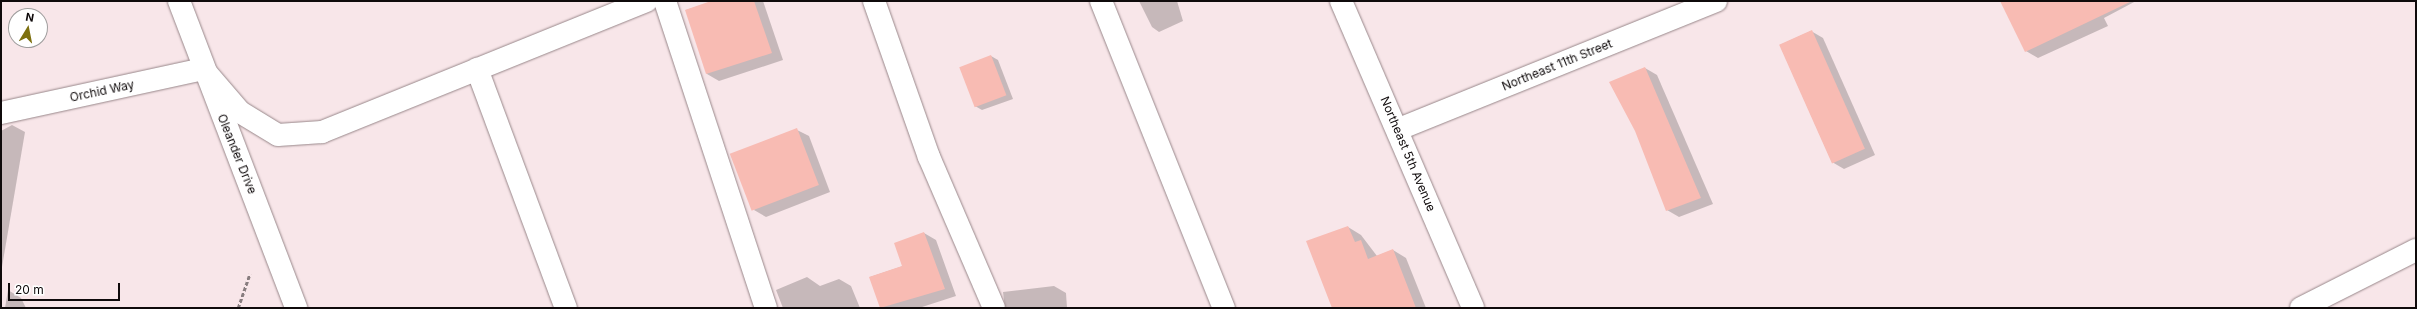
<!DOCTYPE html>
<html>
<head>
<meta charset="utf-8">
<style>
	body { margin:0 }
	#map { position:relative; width:2417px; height:309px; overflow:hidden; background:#f8e6e9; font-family:Inter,sans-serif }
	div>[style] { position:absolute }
	.shadow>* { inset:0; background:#0003 }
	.building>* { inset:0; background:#f8bbb3; transform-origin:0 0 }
	.path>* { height:2.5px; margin-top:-1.25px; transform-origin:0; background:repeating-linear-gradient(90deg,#887d7f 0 4px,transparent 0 6px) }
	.roads { filter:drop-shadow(0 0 1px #98878a) drop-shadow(0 0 1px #98878a) }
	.minor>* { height:22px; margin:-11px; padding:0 11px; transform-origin:11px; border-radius:11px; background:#fff }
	span { translate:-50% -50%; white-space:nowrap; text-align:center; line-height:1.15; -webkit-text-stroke:3px #fff; paint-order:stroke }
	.street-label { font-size:12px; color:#0f0a0b }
	.frame { position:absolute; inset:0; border:2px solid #0f0a0b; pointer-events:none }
	.north { position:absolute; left:8px; top:8px; width:40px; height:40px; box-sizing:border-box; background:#fff; border:1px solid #9f9d9d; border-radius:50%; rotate:10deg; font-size:11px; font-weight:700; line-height:16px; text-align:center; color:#0f0a0b }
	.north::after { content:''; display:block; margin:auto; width:14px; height:18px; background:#7d700f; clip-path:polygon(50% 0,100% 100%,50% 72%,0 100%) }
	.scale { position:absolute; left:8px; top:283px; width:112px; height:18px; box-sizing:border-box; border:2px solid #0f0a0b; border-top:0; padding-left:5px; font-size:12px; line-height:14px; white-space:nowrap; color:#0f0a0b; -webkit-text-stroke:3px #fff; paint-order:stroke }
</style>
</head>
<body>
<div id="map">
	<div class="shadow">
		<i style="clip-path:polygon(714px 1px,763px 1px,783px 60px,719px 81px,707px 74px,686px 10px)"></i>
		<i style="clip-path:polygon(1139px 1px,1177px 1px,1183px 21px,1159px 32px,1152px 27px)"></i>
		<i style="clip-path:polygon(2001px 1px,2136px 1px,2104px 18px,2108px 26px,2038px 58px,2026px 51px)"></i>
		<i style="clip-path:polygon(1811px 31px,1823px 38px,1875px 155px,1844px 169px,1832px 162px,1780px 45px)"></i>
		<i style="clip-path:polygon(991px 56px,998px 60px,1013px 99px,982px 110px,975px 106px)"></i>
		<i style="clip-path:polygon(1645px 68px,1657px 75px,1713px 204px,1679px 217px,1667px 210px)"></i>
		<i style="clip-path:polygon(12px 125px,25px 132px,2px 267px,1px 131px)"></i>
		<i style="clip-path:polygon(797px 130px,809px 136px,830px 192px,766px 217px,754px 210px)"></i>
		<i style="clip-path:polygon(1348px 227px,1361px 235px,1377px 256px,1393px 250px,1406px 258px,1426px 308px,1333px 308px)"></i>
		<i style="clip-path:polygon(924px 233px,936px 240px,956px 296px,919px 308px,881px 308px,870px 277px,903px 266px)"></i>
		<i style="clip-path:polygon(807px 277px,820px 286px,839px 279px,851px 286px,860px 308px,783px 308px,776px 290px)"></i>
		<i style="clip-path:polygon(1054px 286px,1066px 293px,1067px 308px,1005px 308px,1003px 292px)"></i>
		<i style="clip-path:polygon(8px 290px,21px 298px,26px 308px,5px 308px)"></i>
	</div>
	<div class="building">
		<i style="clip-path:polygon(711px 1px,754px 1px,772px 53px,706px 74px,685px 10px)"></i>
		<i style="clip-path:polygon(2000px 1px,2132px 1px,2025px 52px)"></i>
		<i style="left:1812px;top:30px;width:130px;height:36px;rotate:66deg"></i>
		<i style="left:991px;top:55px;width:43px;height:34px;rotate:69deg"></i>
		<i style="clip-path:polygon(1645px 67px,1701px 198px,1666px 211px,1635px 131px,1609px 82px)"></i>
		<i style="left:797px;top:128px;width:61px;height:72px;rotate:69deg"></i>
		<i style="clip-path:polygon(1348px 226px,1355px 242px,1361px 240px,1368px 259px,1393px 249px,1416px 308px,1332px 308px,1306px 241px)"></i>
		<i style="clip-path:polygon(924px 232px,945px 289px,880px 308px,869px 277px,902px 266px,894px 243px)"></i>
	</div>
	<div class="path">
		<i style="left:238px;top:308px;width:36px;rotate:-71deg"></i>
	</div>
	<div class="roads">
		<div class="minor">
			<i style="left:179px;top:1px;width:329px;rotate:69.1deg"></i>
			<i style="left:665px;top:1px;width:323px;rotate:71.8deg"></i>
			<i style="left:874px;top:1px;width:165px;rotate:70.6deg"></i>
			<i style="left:929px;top:157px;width:164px;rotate:66.7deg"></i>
			<i style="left:1101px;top:1px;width:331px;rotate:68.2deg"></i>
			<i style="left:1341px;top:1px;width:334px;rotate:66.7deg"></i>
			<i style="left:477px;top:69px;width:255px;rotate:69.6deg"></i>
			<i style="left:1px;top:113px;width:207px;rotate:-12.3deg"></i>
			<i style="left:203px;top:69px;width:57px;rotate:49.3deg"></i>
			<i style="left:240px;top:112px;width:44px;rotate:31.2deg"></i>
			<i style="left:278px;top:135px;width:44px;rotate:-3.9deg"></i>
			<i style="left:322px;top:132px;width:350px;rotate:-22deg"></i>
			<i style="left:1399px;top:129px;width:342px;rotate:-22deg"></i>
			<i style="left:2301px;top:308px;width:129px;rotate:-26.8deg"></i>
		</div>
	</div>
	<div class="street-label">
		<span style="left:1557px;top:65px;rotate:-22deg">Northeast 11th Street</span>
		<span style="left:102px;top:91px;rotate:-12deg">Orchid Way</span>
		<span style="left:237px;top:154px;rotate:68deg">Oleander Drive</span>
		<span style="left:1408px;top:154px;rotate:67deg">Northeast 5th Avenue</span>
	</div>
	<div class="frame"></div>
	<div class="north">N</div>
	<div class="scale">20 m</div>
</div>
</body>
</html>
